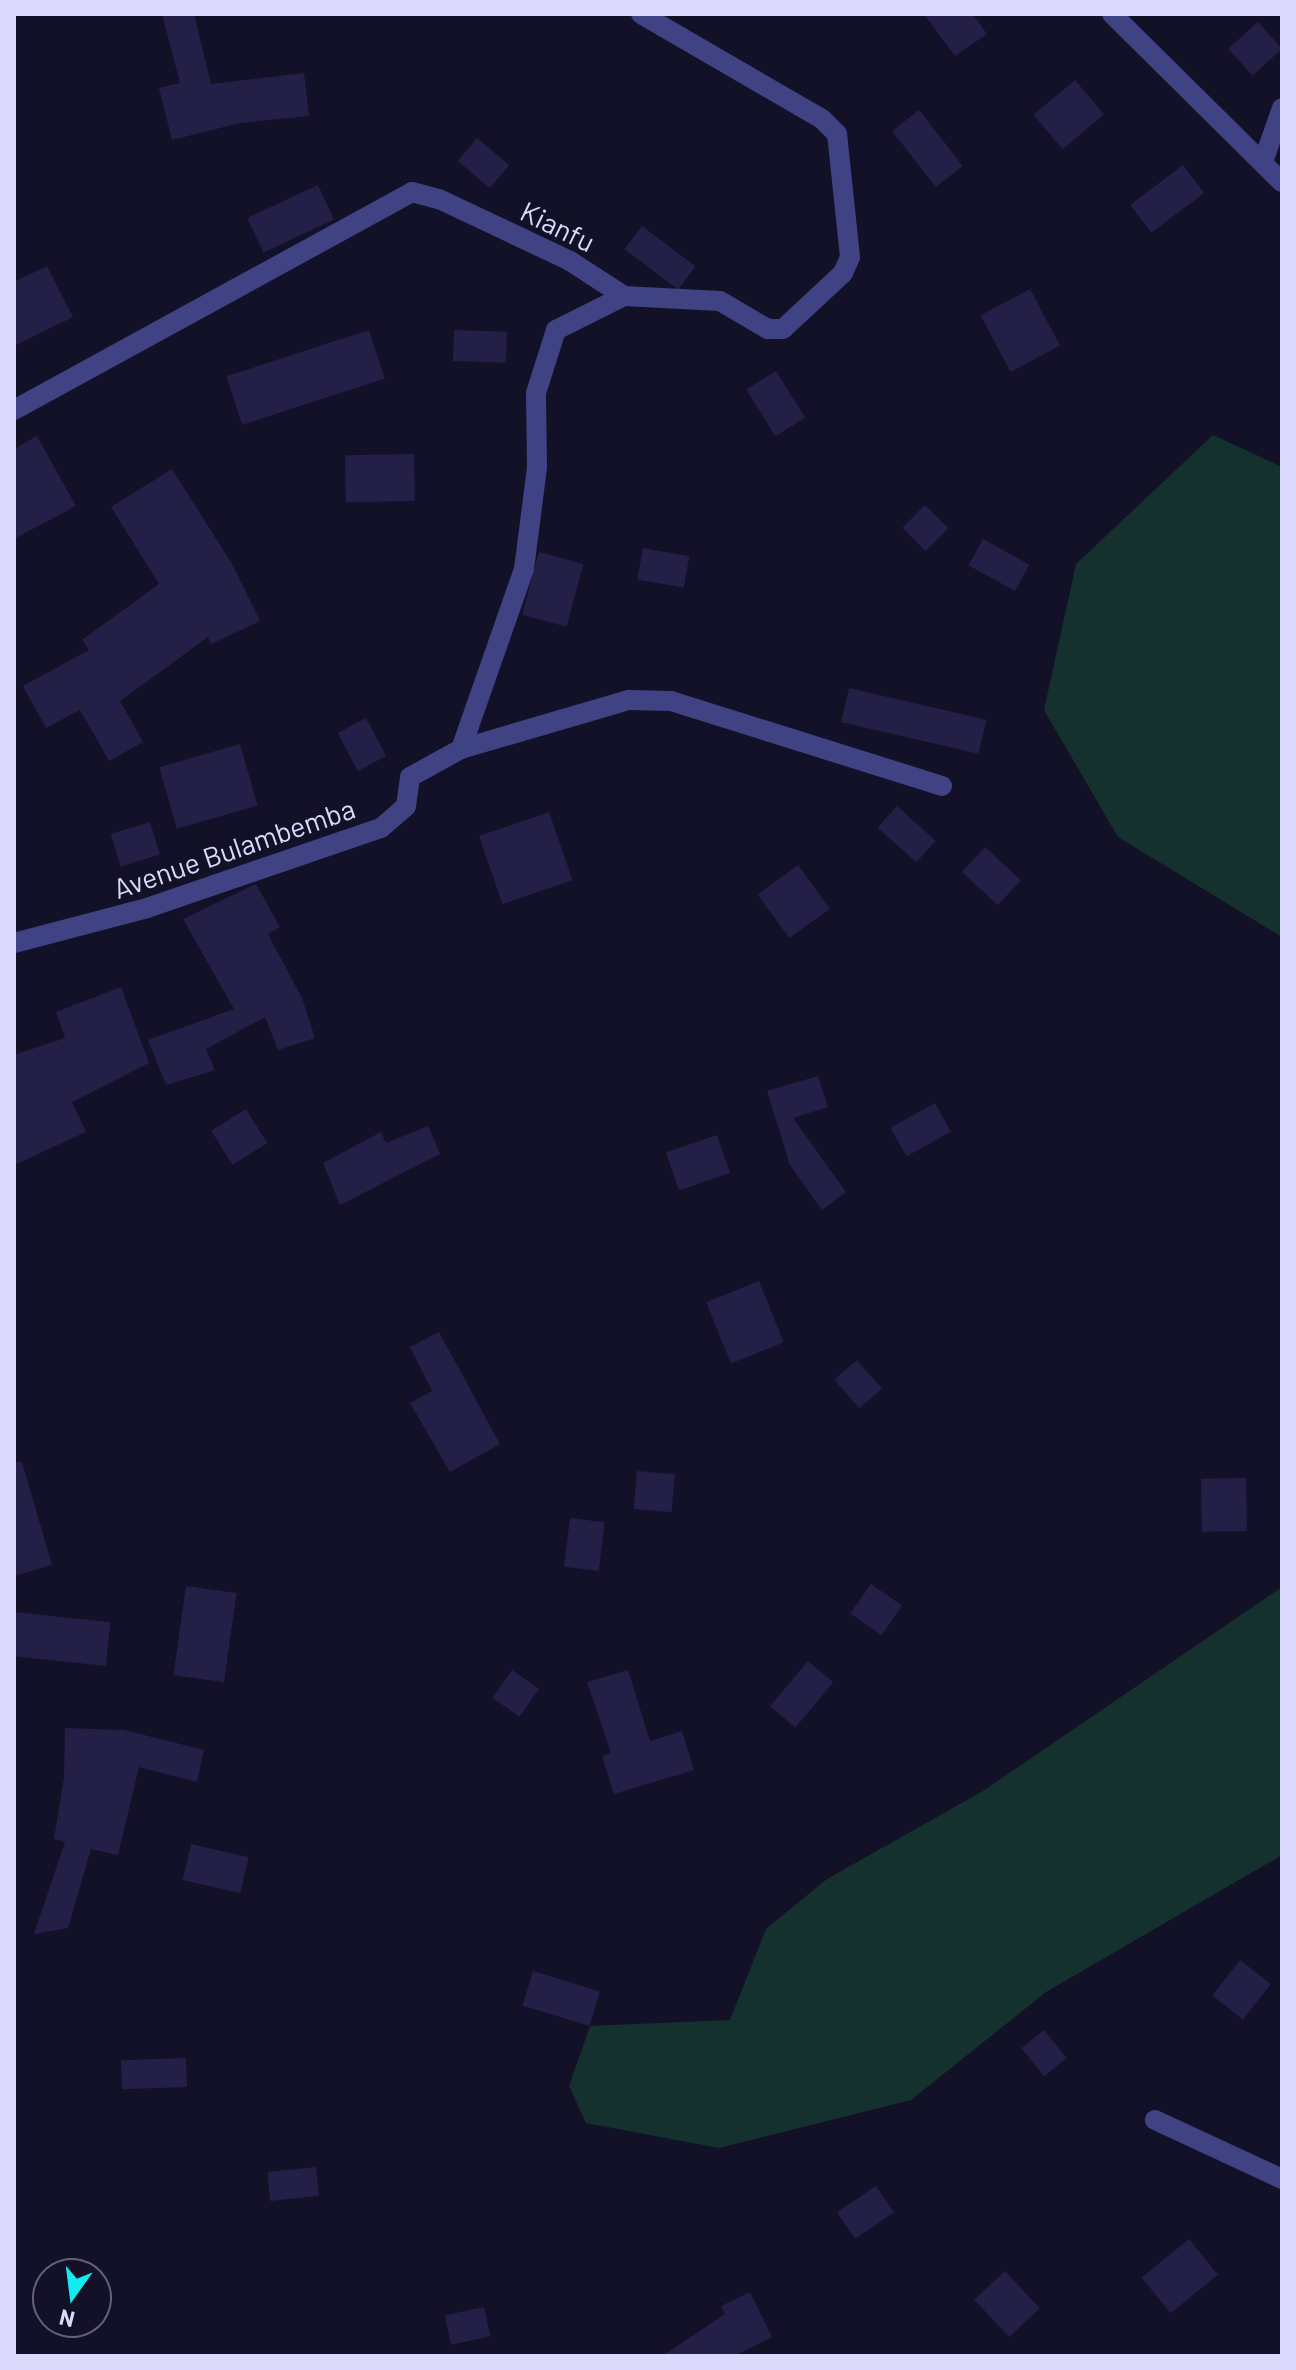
<!DOCTYPE html>
<html>
<head>
<meta charset="utf-8">
<style>
	body { margin:0 }
	#map { position:relative; width:1296px; height:2370px; overflow:hidden; background:#131127; font-family:Barlow,sans-serif }
	div>[style] { position:absolute }
	.green>* { inset:0; background:#15312e }
	.building>* { inset:0; background:#241f47; transform-origin:0 0 }
	.street>* { height:20px; margin:-10px; padding:0 10px; transform-origin:10px; border-radius:10px; background:#3f4283 }
	span { translate:-50% -50%; white-space:nowrap; text-align:center; line-height:1.15; -webkit-text-stroke:8px #131127; paint-order:stroke }
	.street-label { font-size:28px; color:#dbdafd }
	.frame { position:absolute; inset:0; border:16px solid #dbdafd; pointer-events:none }
	.north { position:absolute; left:32px; top:2258px; width:80px; height:80px; box-sizing:border-box; background:#131127; border:2px solid #63617d; border-radius:50%; rotate:194deg; font-size:22px; font-weight:700; line-height:32px; text-align:center; color:#dbdafd }
	.north::after { content:''; display:block; margin:auto; width:28px; height:36px; background:#11ecf1; clip-path:polygon(50% 0,100% 100%,50% 72%,0 100%) }
</style>
</head>
<body>
<div id="map">
	<div class="green">
		<i style="clip-path:polygon(1213px 435px,1282px 467px,1282px 937px,1118px 837px,1044px 710px,1076px 564px)"></i>
		<i style="clip-path:polygon(1282px 1587px,1282px 1855px,1046px 1992px,911px 2100px,719px 2148px,586px 2123px,569px 2086px,590px 2026px,730px 2020px,766px 1929px,827px 1879px,983px 1791px)"></i>
	</div>
	<div class="building">
		<i style="clip-path:polygon(162px 14px,194px 14px,211px 84px,304px 73px,309px 116px,240px 123px,172px 140px,159px 88px,180px 83px)"></i>
		<i style="clip-path:polygon(924px 14px,973px 14px,987px 34px,955px 56px)"></i>
		<i style="left:1258px;top:22px;width:36px;height:40px;rotate:48deg"></i>
		<i style="left:1075px;top:80px;width:45px;height:54px;rotate:50deg"></i>
		<i style="left:919px;top:110px;width:71px;height:34px;rotate:52deg"></i>
		<i style="left:477px;top:138px;width:42px;height:30px;rotate:40deg"></i>
		<i style="left:1183px;top:165px;width:35px;height:66px;rotate:53deg"></i>
		<i style="left:318px;top:185px;width:38px;height:78px;rotate:65deg"></i>
		<i style="left:642px;top:226px;width:67px;height:29px;rotate:37deg"></i>
		<i style="clip-path:polygon(47px 266px,73px 317px,14px 346px,14px 282px)"></i>
		<i style="left:1030px;top:289px;width:64px;height:56px;rotate:62deg"></i>
		<i style="left:369px;top:330px;width:51px;height:150px;rotate:72deg"></i>
		<i style="left:454px;top:330px;width:53px;height:31px;rotate:2deg"></i>
		<i style="left:776px;top:371px;width:55px;height:35px;rotate:58deg"></i>
		<i style="clip-path:polygon(37px 436px,76px 506px,14px 539px,14px 449px)"></i>
		<i style="left:414px;top:454px;width:47px;height:69px;rotate:89deg"></i>
		<i style="clip-path:polygon(172px 469px,232px 564px,260px 621px,211px 644px,208px 637px,120px 701px,143px 742px,109px 761px,80px 710px,46px 728px,23px 686px,89px 650px,82px 640px,159px 584px,111px 507px)"></i>
		<i style="left:925px;top:505px;width:33px;height:32px;rotate:45deg"></i>
		<i style="left:983px;top:539px;width:53px;height:30px;rotate:29deg"></i>
		<i style="left:643px;top:548px;width:47px;height:32px;rotate:10deg"></i>
		<i style="left:539px;top:552px;width:46px;height:65px;rotate:15deg"></i>
		<i style="left:849px;top:688px;width:141px;height:35px;rotate:13deg"></i>
		<i style="left:366px;top:718px;width:43px;height:32px;rotate:62deg"></i>
		<i style="left:240px;top:744px;width:64px;height:84px;rotate:74deg"></i>
		<i style="left:897px;top:806px;width:52px;height:29px;rotate:42deg"></i>
		<i style="left:549px;top:812px;width:72px;height:74px;rotate:71deg"></i>
		<i style="left:150px;top:822px;width:34px;height:41px;rotate:73deg"></i>
		<i style="left:985px;top:847px;width:49px;height:34px;rotate:43deg"></i>
		<i style="left:798px;top:865px;width:54px;height:50px;rotate:54deg"></i>
		<i style="clip-path:polygon(256px 884px,280px 927px,268px 934px,302px 998px,315px 1038px,278px 1050px,265px 1017px,206px 1049px,215px 1070px,166px 1085px,148px 1040px,234px 1009px,183px 919px)"></i>
		<i style="clip-path:polygon(121px 987px,149px 1063px,72px 1102px,86px 1132px,14px 1165px,14px 1055px,65px 1038px,56px 1012px)"></i>
		<i style="clip-path:polygon(818px 1076px,828px 1107px,793px 1118px,846px 1192px,822px 1210px,790px 1165px,767px 1091px)"></i>
		<i style="left:935px;top:1103px;width:33px;height:51px;rotate:61deg"></i>
		<i style="left:246px;top:1109px;width:40px;height:41px;rotate:58deg"></i>
		<i style="clip-path:polygon(428px 1126px,440px 1154px,340px 1205px,323px 1163px,381px 1132px,386px 1143px)"></i>
		<i style="left:717px;top:1135px;width:40px;height:54px;rotate:71deg"></i>
		<i style="left:759px;top:1281px;width:66px;height:57px;rotate:68deg"></i>
		<i style="clip-path:polygon(439px 1332px,500px 1444px,450px 1472px,410px 1403px,432px 1391px,410px 1347px)"></i>
		<i style="left:857px;top:1360px;width:38px;height:30px;rotate:49deg"></i>
		<i style="clip-path:polygon(22px 1462px,52px 1565px,14px 1576px,14px 1463px)"></i>
		<i style="left:637px;top:1471px;width:38px;height:38px;rotate:5deg"></i>
		<i style="left:1246px;top:1478px;width:53px;height:45px;rotate:89deg"></i>
		<i style="left:570px;top:1518px;width:35px;height:49px;rotate:7deg"></i>
		<i style="left:871px;top:1584px;width:38px;height:36px;rotate:35deg"></i>
		<i style="left:186px;top:1586px;width:51px;height:90px;rotate:8deg"></i>
		<i style="left:14px;top:1612px;width:97px;height:44px;rotate:6deg"></i>
		<i style="left:808px;top:1661px;width:33px;height:59px;rotate:40deg"></i>
		<i style="left:512px;top:1670px;width:33px;height:34px;rotate:35deg"></i>
		<i style="clip-path:polygon(628px 1670px,650px 1741px,682px 1731px,694px 1770px,614px 1794px,602px 1756px,611px 1753px,587px 1682px)"></i>
		<i style="clip-path:polygon(65px 1728px,124px 1730px,204px 1750px,197px 1782px,139px 1767px,118px 1855px,91px 1849px,68px 1928px,34px 1934px,65px 1842px,54px 1839px,64px 1778px)"></i>
		<i style="left:191px;top:1844px;width:59px;height:37px;rotate:13deg"></i>
		<i style="left:1240px;top:1960px;width:39px;height:45px;rotate:38deg"></i>
		<i style="left:533px;top:1971px;width:70px;height:36px;rotate:17deg"></i>
		<i style="left:1044px;top:2030px;width:36px;height:29px;rotate:51deg"></i>
		<i style="left:186px;top:2058px;width:29px;height:65px;rotate:88deg"></i>
		<i style="left:316px;top:2167px;width:29px;height:49px;rotate:84deg"></i>
		<i style="left:876px;top:2186px;width:32px;height:47px;rotate:56deg"></i>
		<i style="left:1189px;top:2239px;width:46px;height:61px;rotate:51deg"></i>
		<i style="left:1005px;top:2271px;width:51px;height:42px;rotate:47deg"></i>
		<i style="clip-path:polygon(750px 2292px,772px 2337px,734px 2356px,662px 2356px,725px 2314px,721px 2306px)"></i>
		<i style="left:484px;top:2307px;width:30px;height:40px;rotate:78deg"></i>
	</div>
	<div class="street">
		<i style="left:1112px;top:14px;width:239px;rotate:44.7deg"></i>
		<i style="left:1263px;top:162px;width:57px;rotate:-70.6deg"></i>
		<i style="left:624px;top:296px;width:96px;rotate:3deg"></i>
		<i style="left:720px;top:301px;width:56px;rotate:30.3deg"></i>
		<i style="left:768px;top:329px;width:15px"></i>
		<i style="left:783px;top:329px;width:82px;rotate:-43deg"></i>
		<i style="left:843px;top:273px;width:17px;rotate:-66deg"></i>
		<i style="left:850px;top:257px;width:124px;rotate:-96deg"></i>
		<i style="left:837px;top:134px;width:21px;rotate:-135deg"></i>
		<i style="left:822px;top:119px;width:209px;rotate:-149.9deg"></i>
		<i style="left:14px;top:410px;width:454px;rotate:-28.7deg"></i>
		<i style="left:412px;top:192px;width:28px;rotate:15deg"></i>
		<i style="left:439px;top:199px;width:145px;rotate:25.3deg"></i>
		<i style="left:570px;top:261px;width:64px;rotate:32.9deg"></i>
		<i style="left:461px;top:749px;width:191px;rotate:-70.7deg"></i>
		<i style="left:524px;top:569px;width:103px;rotate:-82.7deg"></i>
		<i style="left:537px;top:467px;width:74px;rotate:-90.8deg"></i>
		<i style="left:536px;top:393px;width:66px;rotate:-72.4deg"></i>
		<i style="left:556px;top:330px;width:76px;rotate:-26.6deg"></i>
		<i style="left:14px;top:943px;width:138px;rotate:-14.7deg"></i>
		<i style="left:147px;top:908px;width:247px;rotate:-18.9deg"></i>
		<i style="left:381px;top:828px;width:33px;rotate:-41deg"></i>
		<i style="left:406px;top:806px;width:29px;rotate:-82deg"></i>
		<i style="left:410px;top:777px;width:58px;rotate:-28.8deg"></i>
		<i style="left:461px;top:749px;width:175px;rotate:-16.3deg"></i>
		<i style="left:629px;top:700px;width:42px;rotate:1.4deg"></i>
		<i style="left:671px;top:701px;width:284px;rotate:17.4deg"></i>
		<i style="left:1155px;top:2120px;width:140px;rotate:24.9deg"></i>
	</div>
	<div class="street-label">
		<span style="left:558px;top:226px;rotate:26deg">Kianfu</span>
		<span style="left:234px;top:848px;rotate:-19deg">Avenue Bulambemba</span>
	</div>
	<div class="frame"></div>
	<div class="north">N</div>
</div>
</body>
</html>
